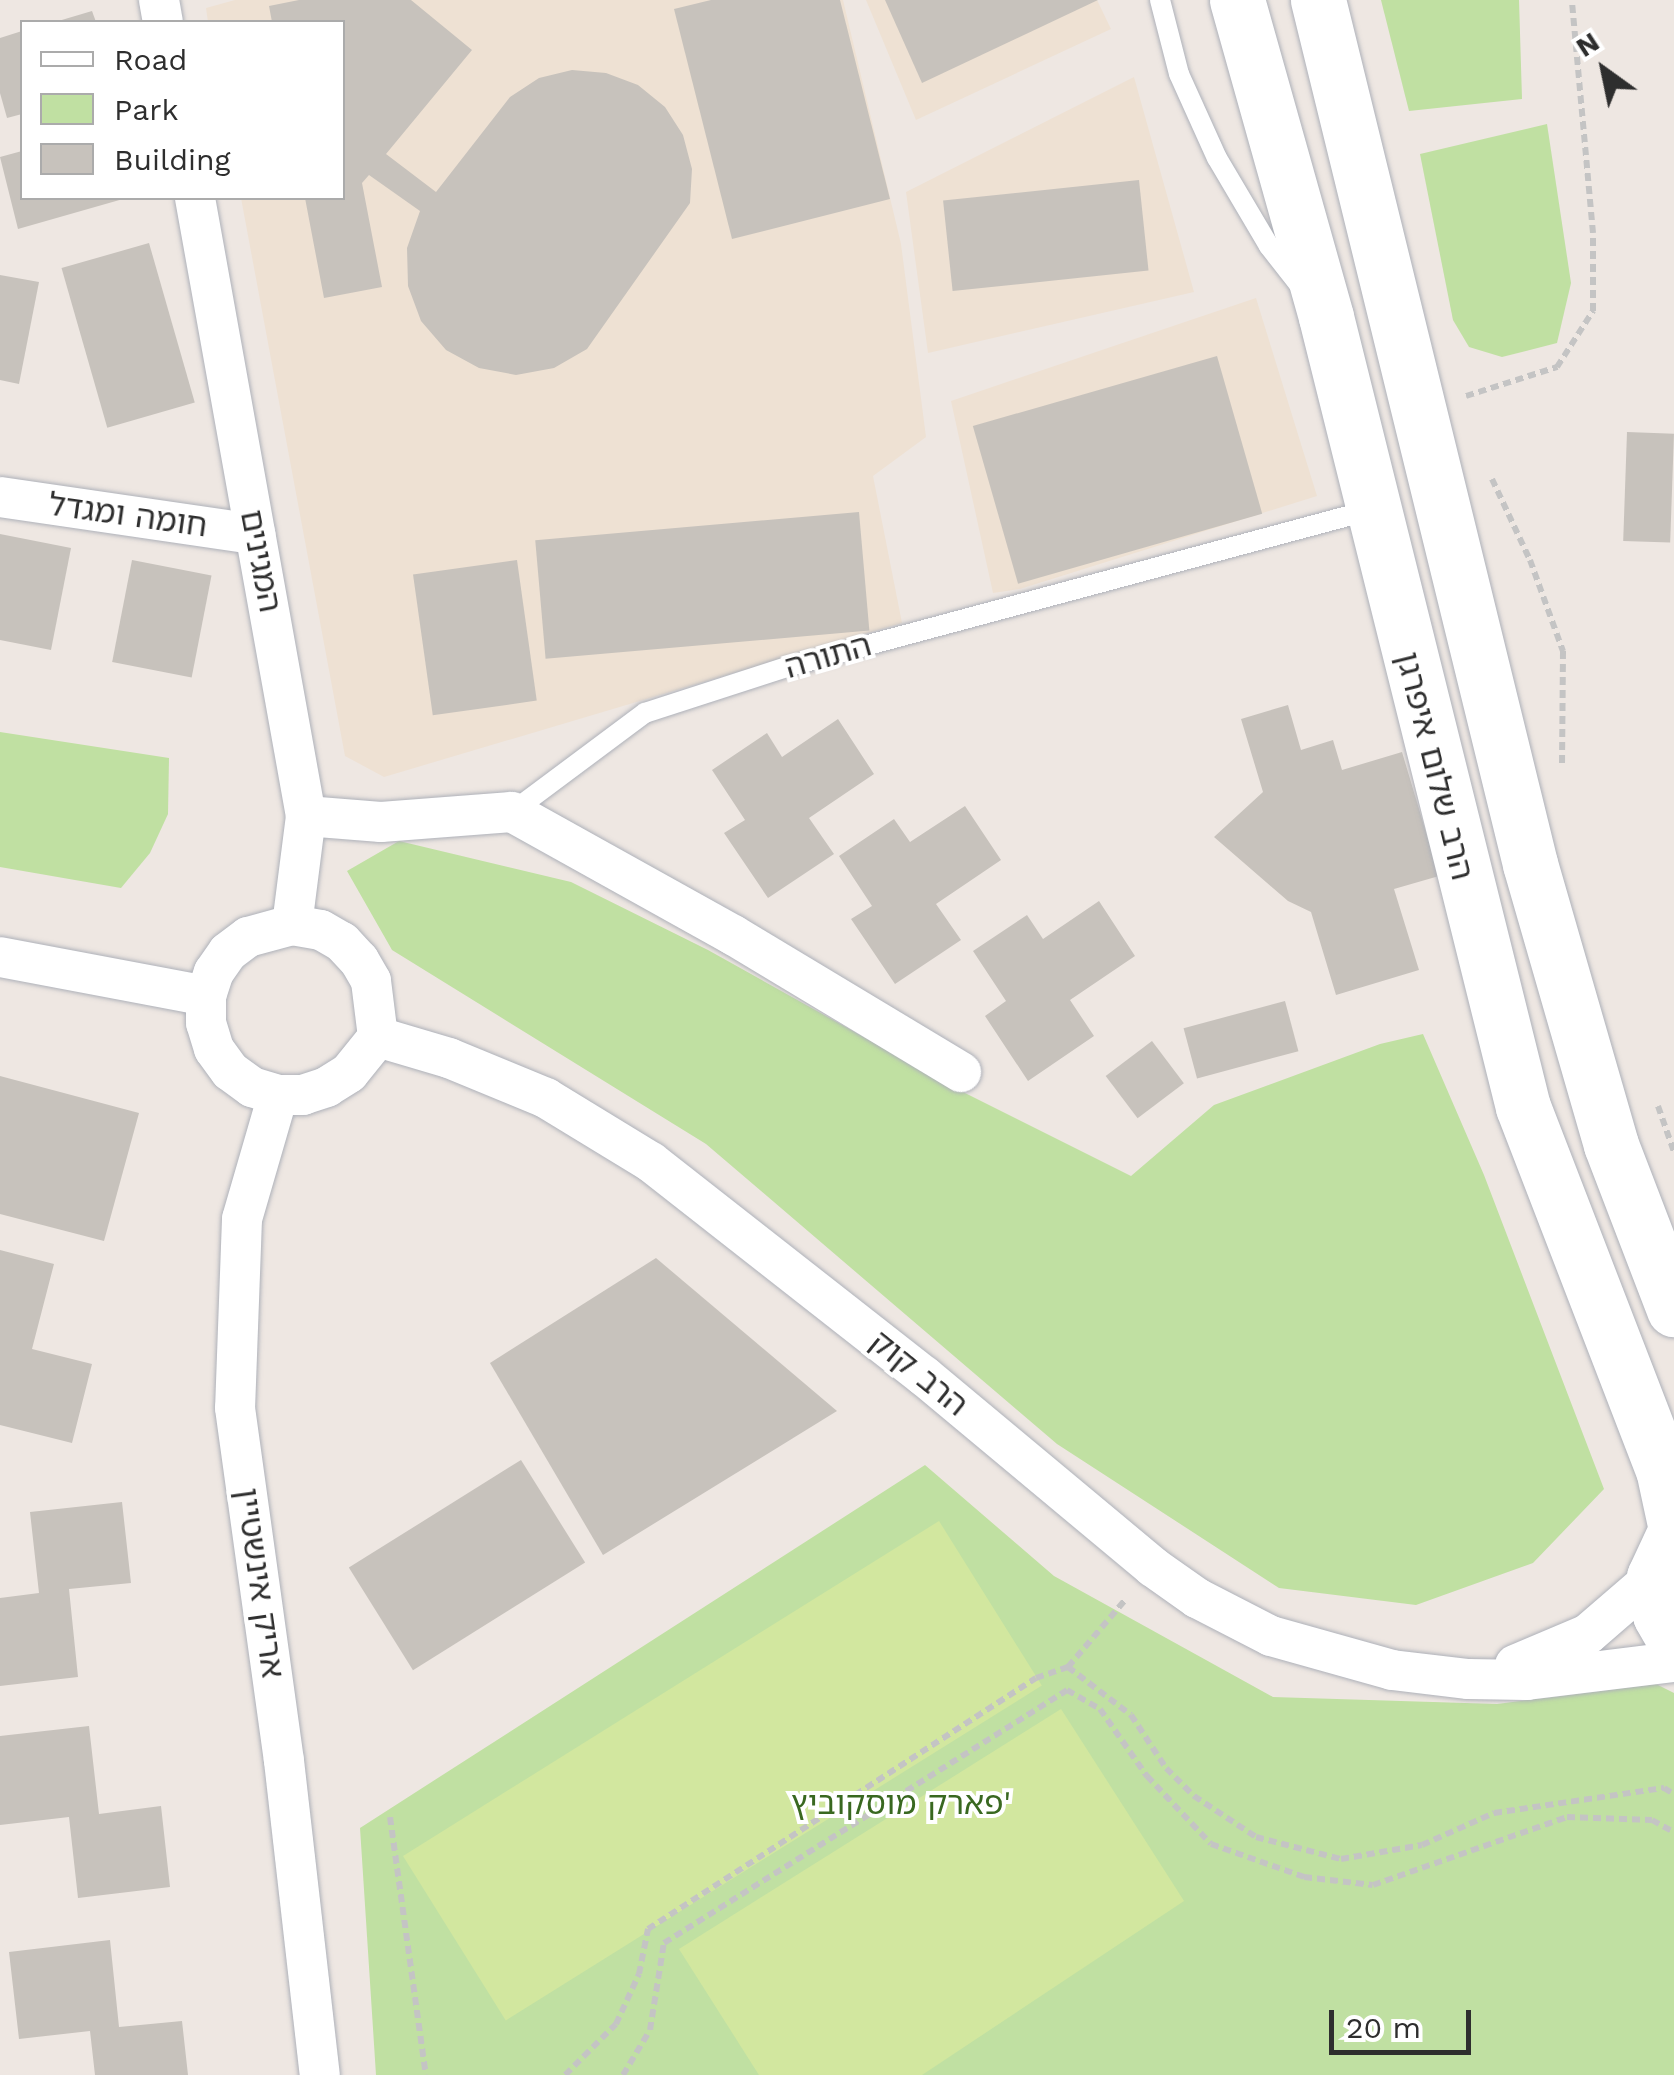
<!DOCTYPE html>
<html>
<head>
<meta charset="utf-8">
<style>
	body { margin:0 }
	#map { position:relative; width:1674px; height:2075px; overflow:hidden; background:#eee7e2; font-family:"Work Sans","Noto Sans Hebrew",sans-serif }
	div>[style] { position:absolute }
	.education>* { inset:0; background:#eee1d3 }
	.green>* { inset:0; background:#c0e0a2 }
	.pitch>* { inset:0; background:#d2e79f; transform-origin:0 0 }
	.building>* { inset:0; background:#c7c2bc; transform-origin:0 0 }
	.path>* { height:6px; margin-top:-3px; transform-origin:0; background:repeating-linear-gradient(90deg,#c4c4c4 0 8px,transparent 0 13px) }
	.roads { filter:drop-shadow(0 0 2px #aeb1b9) drop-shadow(0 0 2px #aeb1b9) }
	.service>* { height:20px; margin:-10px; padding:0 10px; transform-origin:10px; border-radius:10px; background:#fff }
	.minor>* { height:40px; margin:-20px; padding:0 20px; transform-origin:20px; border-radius:20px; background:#fff }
	.secondary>* { height:55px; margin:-27.5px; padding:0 27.5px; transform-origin:27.5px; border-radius:27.5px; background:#fff }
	span { translate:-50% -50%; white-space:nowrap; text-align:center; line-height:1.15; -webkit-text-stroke:8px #fff; paint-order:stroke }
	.street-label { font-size:32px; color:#2e2e2e }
	.park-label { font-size:32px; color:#396820 }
	.legend { position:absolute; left:20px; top:20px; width:325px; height:180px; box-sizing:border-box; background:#fff; border:2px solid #ababab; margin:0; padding:12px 18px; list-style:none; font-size:30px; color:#2e2e2e }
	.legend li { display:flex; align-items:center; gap:20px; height:50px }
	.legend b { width:50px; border:2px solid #ababab }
	.north { position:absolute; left:1554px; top:20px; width:100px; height:100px; -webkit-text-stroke:8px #fff; paint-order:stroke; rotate:327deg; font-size:28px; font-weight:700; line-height:40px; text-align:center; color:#2e2e2e }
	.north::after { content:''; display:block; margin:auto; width:35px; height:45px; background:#2e2e2e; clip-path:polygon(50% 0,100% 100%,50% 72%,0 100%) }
	.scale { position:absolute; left:1329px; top:2010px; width:142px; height:45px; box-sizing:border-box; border:5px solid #2e2e2e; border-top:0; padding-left:12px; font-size:30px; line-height:35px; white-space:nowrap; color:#2e2e2e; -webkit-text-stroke:8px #fff; paint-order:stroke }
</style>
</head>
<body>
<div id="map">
	<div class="education">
		<i style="clip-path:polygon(235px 0,843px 0,901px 244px,926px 437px,873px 476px,902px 623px,384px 777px,345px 756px,241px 198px,342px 198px,342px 22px,208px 22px,206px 8px)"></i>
		<i style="clip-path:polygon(866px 0,1097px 0,1111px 29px,916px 120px)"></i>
		<i style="clip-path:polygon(1134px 77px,1194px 292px,928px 353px,906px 192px)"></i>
		<i style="clip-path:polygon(1256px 298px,1317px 496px,1020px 589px,993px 593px,951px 401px)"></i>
	</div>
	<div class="green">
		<i style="clip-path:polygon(1381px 0,1519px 0,1522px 99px,1409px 111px)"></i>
		<i style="clip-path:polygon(1547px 124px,1571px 283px,1557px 343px,1502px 357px,1469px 347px,1453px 320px,1420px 154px)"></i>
		<i style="clip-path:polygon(0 732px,169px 758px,168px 814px,150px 853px,121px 888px,0 867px)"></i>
		<i style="clip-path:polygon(399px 841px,571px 882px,708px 950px,953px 1087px,1131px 1176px,1214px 1105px,1380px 1044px,1423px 1034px,1484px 1175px,1604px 1489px,1533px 1563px,1416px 1605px,1279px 1588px,1057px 1444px,706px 1144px,392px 950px,347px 871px)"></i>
		<i style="clip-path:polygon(925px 1465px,1054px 1576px,1273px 1697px,1497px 1704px,1656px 1684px,1674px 1693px,1674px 2075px,376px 2075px,360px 1828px)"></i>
	</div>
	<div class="pitch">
		<i style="left:939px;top:1521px;width:194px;height:632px;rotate:58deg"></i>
		<i style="clip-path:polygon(1061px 1709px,1184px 1901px,922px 2075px,759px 2075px,679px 1949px)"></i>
	</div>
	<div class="building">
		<i style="clip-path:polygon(299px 0,411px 0,472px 50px,386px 154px,436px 192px,510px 97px,539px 78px,572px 70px,606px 73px,638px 85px,665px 107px,683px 135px,692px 169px,690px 203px,587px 349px,554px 368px,516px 375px,479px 368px,446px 350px,421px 321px,408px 286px,407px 248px,420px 211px,369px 175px,362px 183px,382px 287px,324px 298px,305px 198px,342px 198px,342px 22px,272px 22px,269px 6px)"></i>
		<i style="clip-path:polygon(711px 0,840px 0,890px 199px,732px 239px,674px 9px)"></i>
		<i style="clip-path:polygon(885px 0,1098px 0,922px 83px)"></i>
		<i style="clip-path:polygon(92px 11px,96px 22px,55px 22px)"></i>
		<i style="clip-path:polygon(22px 31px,22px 114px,7px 118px,0 93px,0 38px)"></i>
		<i style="clip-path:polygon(22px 151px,22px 198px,123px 199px,18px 229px,0 157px)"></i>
		<i style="left:1139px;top:180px;width:91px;height:197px;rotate:84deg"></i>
		<i style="left:149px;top:243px;width:166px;height:91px;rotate:74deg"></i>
		<i style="clip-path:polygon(0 275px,39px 282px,19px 384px,0 380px)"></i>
		<i style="left:1217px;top:356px;width:164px;height:254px;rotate:74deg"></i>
		<i style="left:1627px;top:432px;width:47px;height:109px;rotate:2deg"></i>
		<i style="left:859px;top:512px;width:119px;height:325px;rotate:85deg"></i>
		<i style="clip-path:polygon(0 534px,71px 548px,51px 650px,0 640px)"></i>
		<i style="left:132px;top:560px;width:81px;height:104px;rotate:11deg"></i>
		<i style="left:517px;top:560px;width:142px;height:105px;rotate:82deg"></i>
		<i style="clip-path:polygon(1288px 705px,1301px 750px,1333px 740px,1342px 770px,1402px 752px,1439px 876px,1394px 889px,1419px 970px,1336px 995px,1311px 912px,1288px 901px,1214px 837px,1263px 792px,1241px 719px)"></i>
		<i style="clip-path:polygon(838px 719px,874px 774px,809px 818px,834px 854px,768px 898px,724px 833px,745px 820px,712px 770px,767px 733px,782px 757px)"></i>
		<i style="clip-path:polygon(965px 806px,1001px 860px,936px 904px,961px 940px,895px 984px,851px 919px,872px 906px,839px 856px,894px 819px,910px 842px)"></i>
		<i style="clip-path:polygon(1099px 901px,1135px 956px,1070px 1000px,1094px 1036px,1028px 1081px,985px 1016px,1006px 1001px,973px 951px,1027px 915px,1043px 939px)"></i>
		<i style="left:1285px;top:1001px;width:52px;height:105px;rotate:75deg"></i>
		<i style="left:1152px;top:1041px;width:53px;height:58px;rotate:53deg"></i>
		<i style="clip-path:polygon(0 1076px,139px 1113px,104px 1241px,0 1214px)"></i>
		<i style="clip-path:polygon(0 1250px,54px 1264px,32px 1349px,92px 1364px,72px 1443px,0 1425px)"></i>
		<i style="clip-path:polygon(656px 1258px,837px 1411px,603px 1555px,490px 1363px)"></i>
		<i style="left:521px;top:1460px;width:121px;height:203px;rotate:58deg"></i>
		<i style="clip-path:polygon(122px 1502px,131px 1583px,69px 1589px,78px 1677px,0 1686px,0 1598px,39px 1593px,30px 1512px)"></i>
		<i style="clip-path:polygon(89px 1726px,99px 1814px,161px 1806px,170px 1887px,78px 1898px,69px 1817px,0 1825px,0 1736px)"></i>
		<i style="clip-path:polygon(110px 1940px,119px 2027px,182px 2021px,188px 2075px,95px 2075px,90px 2031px,19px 2039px,9px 1952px)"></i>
	</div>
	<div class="path">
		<i style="left:1466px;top:396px;width:96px;rotate:-17.7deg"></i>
		<i style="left:1557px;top:367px;width:67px;rotate:-57.3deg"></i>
		<i style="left:1593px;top:311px;width:78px;rotate:-90deg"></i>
		<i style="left:1593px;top:233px;width:234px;rotate:-95.2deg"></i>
		<i style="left:1492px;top:479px;width:89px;rotate:64.9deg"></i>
		<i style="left:1530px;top:560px;width:97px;rotate:70.1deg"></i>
		<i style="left:1563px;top:651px;width:116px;rotate:90.5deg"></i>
		<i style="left:1658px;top:1106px;width:49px;rotate:70.8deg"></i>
		<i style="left:1068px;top:1667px;width:88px;rotate:-49.6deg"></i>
		<i style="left:390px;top:1817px;width:260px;rotate:82.1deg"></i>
		<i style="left:565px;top:2075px;width:72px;rotate:-45deg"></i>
		<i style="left:616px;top:2024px;width:55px;rotate:-65.3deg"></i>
		<i style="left:639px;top:1974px;width:46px;rotate:-78.7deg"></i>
		<i style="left:648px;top:1929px;width:462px;rotate:-32.9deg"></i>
		<i style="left:1036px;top:1678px;width:34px;rotate:-19deg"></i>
		<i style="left:1068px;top:1667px;width:79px;rotate:37.3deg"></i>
		<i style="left:1131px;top:1715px;width:64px;rotate:56.6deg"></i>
		<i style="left:1166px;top:1768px;width:40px;rotate:45deg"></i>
		<i style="left:1194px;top:1796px;width:74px;rotate:33.5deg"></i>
		<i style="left:1256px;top:1837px;width:88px;rotate:14.5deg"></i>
		<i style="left:1341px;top:1859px;width:82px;rotate:-9.8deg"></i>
		<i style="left:1422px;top:1845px;width:79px;rotate:-24deg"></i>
		<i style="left:1494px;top:1813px;width:172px;rotate:-8.4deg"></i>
		<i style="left:1664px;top:1788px;width:12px;rotate:31deg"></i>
		<i style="left:623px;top:2075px;width:52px;rotate:-59deg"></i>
		<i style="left:650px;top:2030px;width:88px;rotate:-80.9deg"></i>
		<i style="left:664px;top:1943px;width:476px;rotate:-32.1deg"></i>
		<i style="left:1067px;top:1690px;width:38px;rotate:30deg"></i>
		<i style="left:1100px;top:1709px;width:82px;rotate:55deg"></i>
		<i style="left:1147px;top:1776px;width:93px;rotate:46.7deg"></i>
		<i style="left:1211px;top:1844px;width:99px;rotate:19.5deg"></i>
		<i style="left:1304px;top:1877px;width:69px;rotate:6.6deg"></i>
		<i style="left:1373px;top:1885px;width:206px;rotate:-19.3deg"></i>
		<i style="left:1567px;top:1817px;width:85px;rotate:2deg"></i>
		<i style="left:1652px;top:1820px;width:25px;rotate:29deg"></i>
	</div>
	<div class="roads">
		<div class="service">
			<i style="left:1160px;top:0;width:76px;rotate:75.6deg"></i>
			<i style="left:1179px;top:74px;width:92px;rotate:65.7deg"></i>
			<i style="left:1217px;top:158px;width:102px;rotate:59.4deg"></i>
			<i style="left:1269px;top:246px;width:47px;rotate:51.9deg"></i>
			<i style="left:512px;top:812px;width:166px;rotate:-36.7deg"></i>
			<i style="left:645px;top:713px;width:152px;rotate:-18deg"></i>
			<i style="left:790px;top:666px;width:601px;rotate:-15.05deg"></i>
		</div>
		<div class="minor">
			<i style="left:159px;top:0;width:22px;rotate:80deg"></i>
			<i style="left:195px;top:198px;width:628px;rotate:79.82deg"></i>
			<i style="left:306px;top:816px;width:110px;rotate:97.3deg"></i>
			<i style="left:0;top:497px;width:258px;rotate:8.3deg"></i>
			<i style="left:306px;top:816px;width:75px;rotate:4.6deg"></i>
			<i style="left:381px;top:822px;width:131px;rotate:-4.4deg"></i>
			<i style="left:512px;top:812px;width:253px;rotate:29.1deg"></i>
			<i style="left:733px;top:935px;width:266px;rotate:31deg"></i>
			<i style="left:292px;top:925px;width:29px;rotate:10deg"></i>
			<i style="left:321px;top:930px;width:24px;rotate:30deg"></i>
			<i style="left:342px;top:942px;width:25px;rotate:47deg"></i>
			<i style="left:359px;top:960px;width:24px;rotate:60deg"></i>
			<i style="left:371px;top:981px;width:56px;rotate:82.9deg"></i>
			<i style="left:378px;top:1037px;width:46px;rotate:128.9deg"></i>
			<i style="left:349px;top:1073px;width:26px;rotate:148deg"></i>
			<i style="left:327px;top:1087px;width:25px;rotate:162deg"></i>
			<i style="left:303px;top:1095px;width:25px;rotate:180deg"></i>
			<i style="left:278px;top:1095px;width:27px;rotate:-163deg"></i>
			<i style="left:252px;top:1087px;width:27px;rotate:-144deg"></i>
			<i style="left:230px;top:1071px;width:27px;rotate:-126deg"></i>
			<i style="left:214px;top:1049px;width:27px;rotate:-107deg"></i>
			<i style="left:206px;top:1023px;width:27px;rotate:-90deg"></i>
			<i style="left:206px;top:996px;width:25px;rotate:-72deg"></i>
			<i style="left:214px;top:972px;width:24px;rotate:-55deg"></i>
			<i style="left:228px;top:952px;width:25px;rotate:-37deg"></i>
			<i style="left:248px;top:937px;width:46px;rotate:-15.3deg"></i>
			<i style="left:0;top:957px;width:210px;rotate:10.7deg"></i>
			<i style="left:378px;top:1037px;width:74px;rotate:16.5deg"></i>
			<i style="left:449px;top:1058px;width:105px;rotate:22.4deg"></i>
			<i style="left:546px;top:1098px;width:123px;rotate:31.4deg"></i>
			<i style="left:651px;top:1162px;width:347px;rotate:38.1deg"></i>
			<i style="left:924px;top:1376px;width:298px;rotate:39.8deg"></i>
			<i style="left:1153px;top:1567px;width:54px;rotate:35.2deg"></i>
			<i style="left:1197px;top:1598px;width:83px;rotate:27.2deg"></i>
			<i style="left:1271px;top:1636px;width:126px;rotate:15.7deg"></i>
			<i style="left:1392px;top:1670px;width:77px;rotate:6.8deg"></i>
			<i style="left:1468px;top:1679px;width:59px;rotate:1deg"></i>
			<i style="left:1527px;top:1680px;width:148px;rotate:-7deg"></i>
			<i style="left:278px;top:1095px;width:129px;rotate:106.2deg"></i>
			<i style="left:242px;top:1219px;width:189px;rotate:92.1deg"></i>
			<i style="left:235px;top:1408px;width:356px;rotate:82.1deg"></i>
			<i style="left:284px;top:1761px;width:316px;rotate:83.5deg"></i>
			<i style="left:1515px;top:1665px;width:79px;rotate:-23deg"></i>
			<i style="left:1588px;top:1634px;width:87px;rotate:-40.8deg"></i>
		</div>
		<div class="secondary">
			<i style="left:1237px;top:0;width:329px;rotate:74.3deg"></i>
			<i style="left:1326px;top:317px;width:814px;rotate:76deg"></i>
			<i style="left:1523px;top:1107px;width:388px;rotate:68.9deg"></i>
			<i style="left:1663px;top:1469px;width:52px;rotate:77.8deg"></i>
			<i style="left:1318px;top:0;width:890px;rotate:76.21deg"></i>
			<i style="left:1530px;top:864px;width:292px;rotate:73.9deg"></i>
			<i style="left:1611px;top:1145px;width:176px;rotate:69deg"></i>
			<i style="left:1674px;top:1534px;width:47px;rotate:114.9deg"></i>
			<i style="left:1654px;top:1577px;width:38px;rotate:81deg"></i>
			<i style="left:1660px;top:1615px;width:28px;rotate:60deg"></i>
		</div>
	</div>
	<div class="street-label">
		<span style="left:128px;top:515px;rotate:8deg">חומה ומגדל</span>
		<span style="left:261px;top:561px;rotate:79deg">המגינים</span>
		<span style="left:828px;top:656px;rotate:-16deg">התורה</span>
		<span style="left:1435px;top:766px;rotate:76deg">הרב שלום איפרגן</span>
		<span style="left:919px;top:1373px;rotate:39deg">הרב קוק</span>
		<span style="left:260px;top:1583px;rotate:82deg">אריק אינשטיין</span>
	</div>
	<div class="park-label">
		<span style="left:901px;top:1803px">פארק מוסקוביץ'</span>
	</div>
	<ul class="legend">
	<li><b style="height:12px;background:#fff"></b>Road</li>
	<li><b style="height:28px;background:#c0e0a2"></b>Park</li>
	<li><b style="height:28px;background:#c7c2bc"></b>Building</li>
	</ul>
	<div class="north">N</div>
	<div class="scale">20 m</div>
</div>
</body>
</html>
